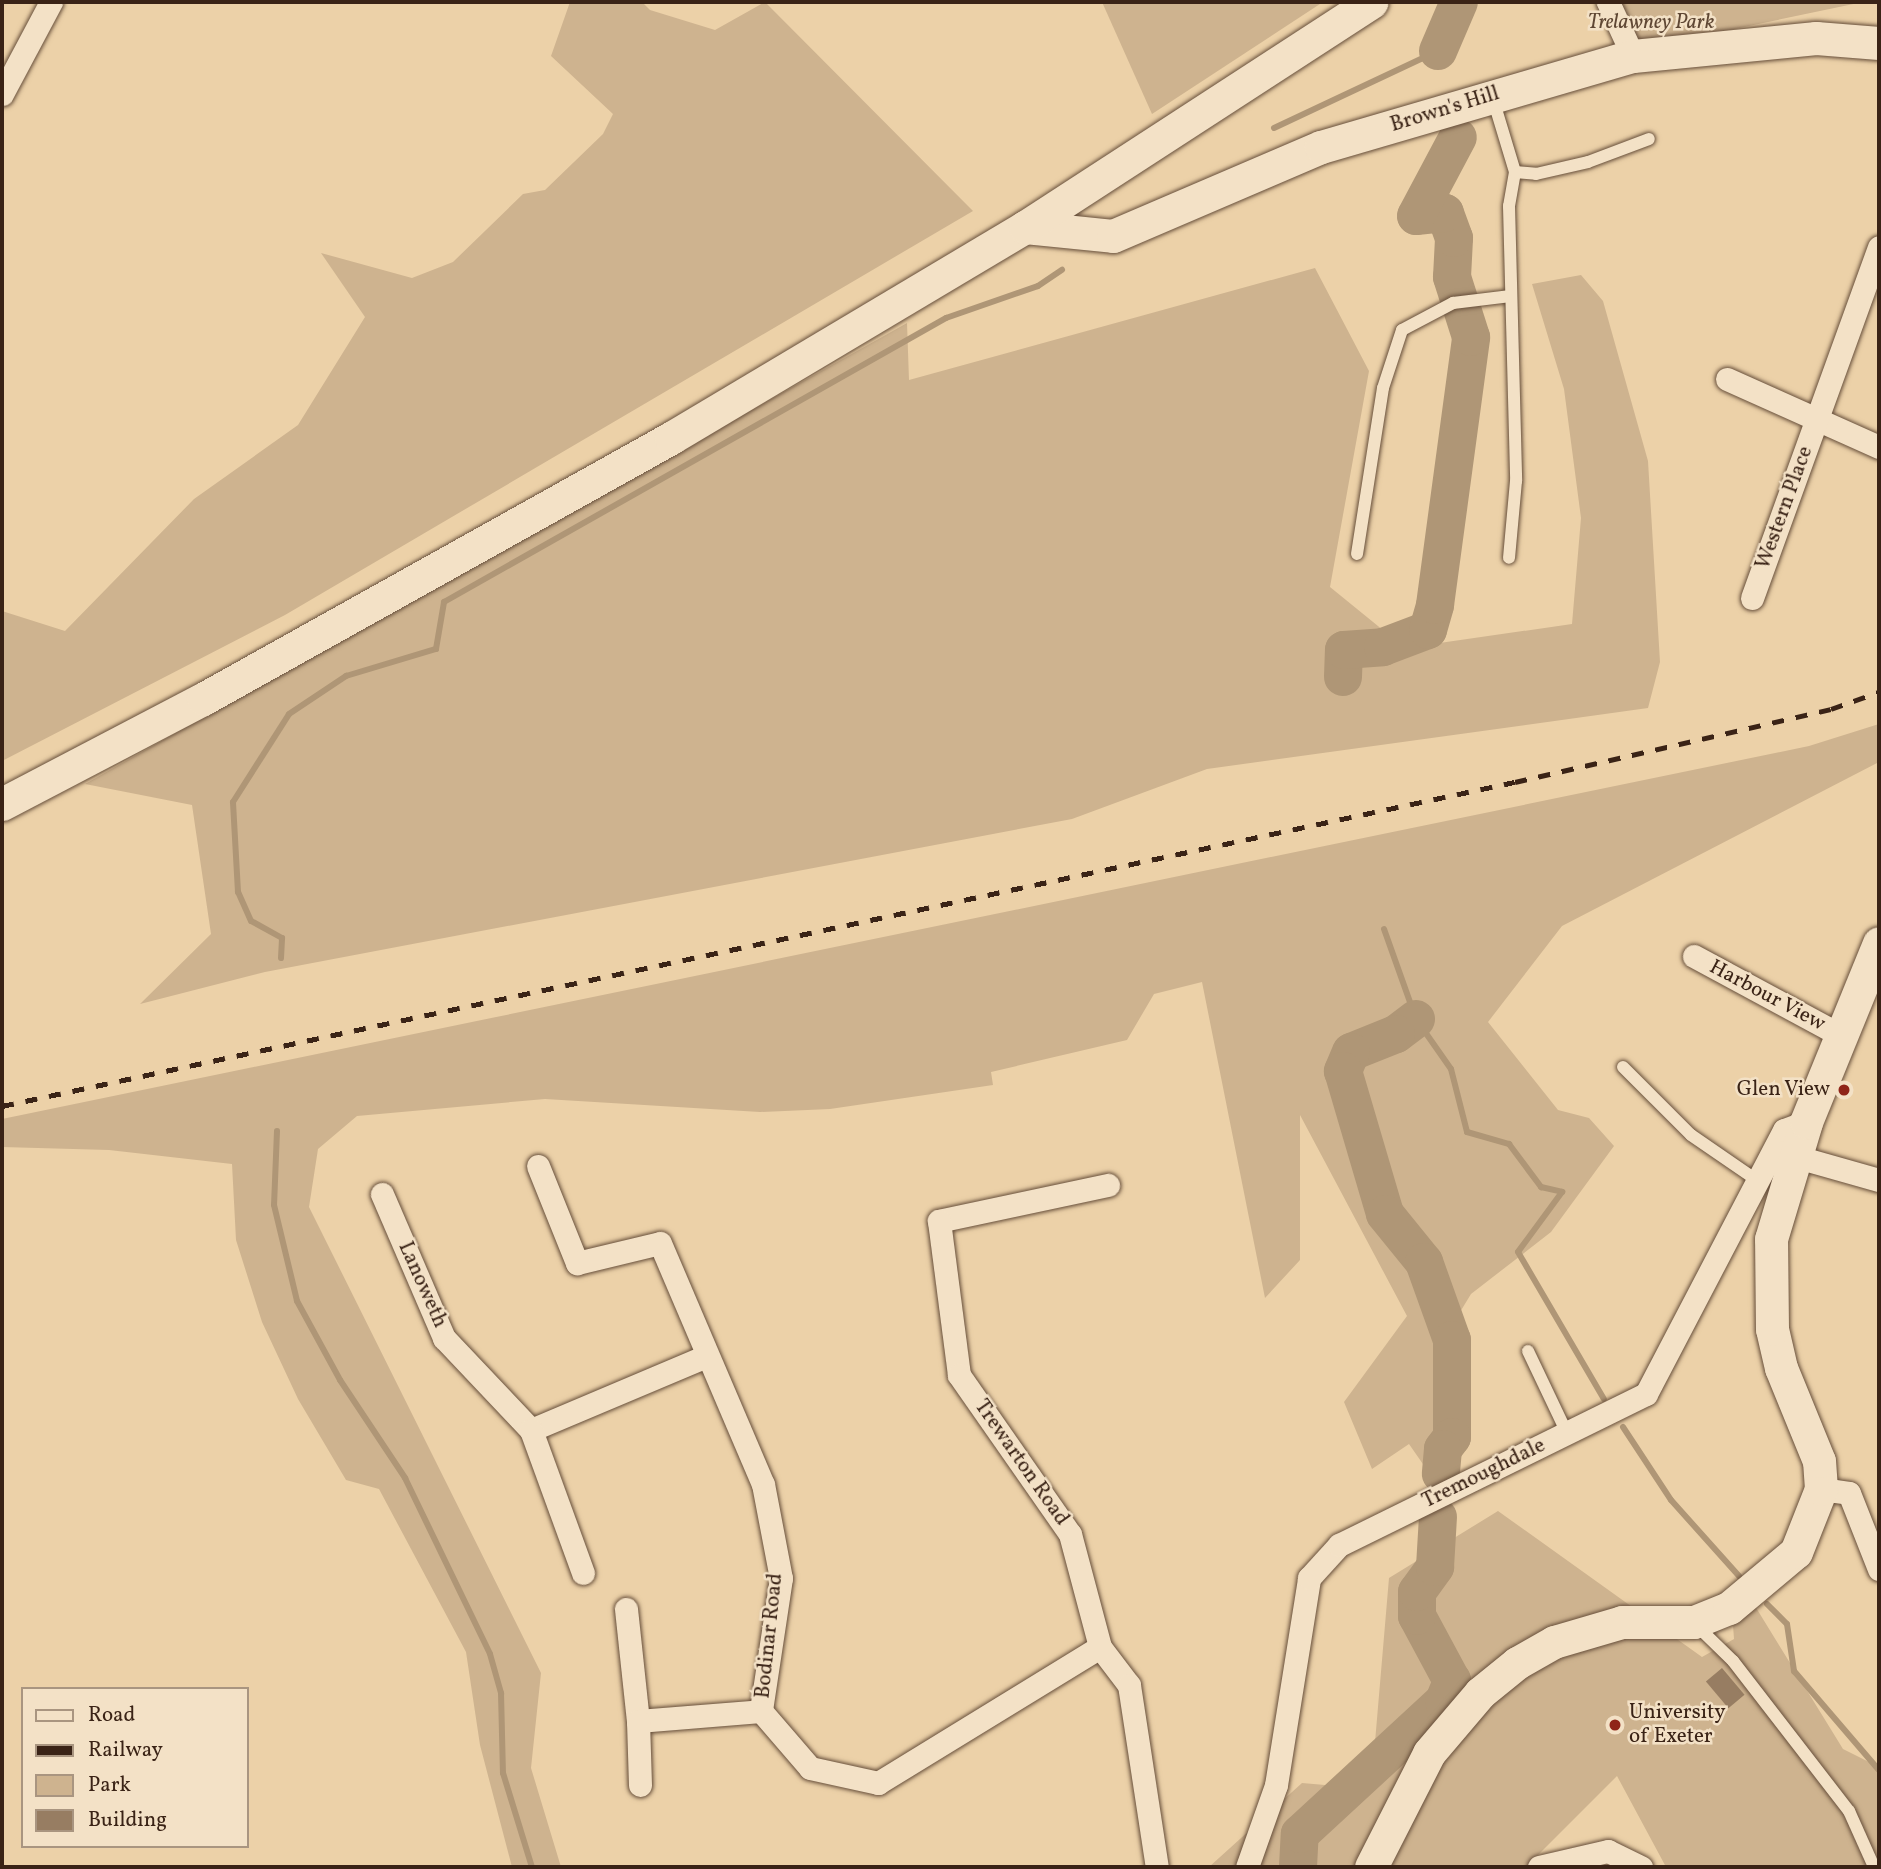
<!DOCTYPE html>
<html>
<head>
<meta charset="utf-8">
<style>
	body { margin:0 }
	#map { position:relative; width:1881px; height:1869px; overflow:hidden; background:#ecd1a8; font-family:Vollkorn,serif }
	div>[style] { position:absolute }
	.green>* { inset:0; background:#ceb38f }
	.stream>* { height:6px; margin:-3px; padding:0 3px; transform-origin:3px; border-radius:3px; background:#af9676 }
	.river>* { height:38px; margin:-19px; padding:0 19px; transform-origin:19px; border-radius:19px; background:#af9676 }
	.building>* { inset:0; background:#977d62; transform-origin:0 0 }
	.roads { filter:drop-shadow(0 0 2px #664e3a) drop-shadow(0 0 2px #664e3a) }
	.lane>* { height:12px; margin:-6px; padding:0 6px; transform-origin:6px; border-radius:6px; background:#f3e1c6 }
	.street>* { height:23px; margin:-11.5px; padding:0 11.5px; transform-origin:11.5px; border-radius:11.5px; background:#f3e1c6 }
	.secondary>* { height:33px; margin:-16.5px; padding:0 16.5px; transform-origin:16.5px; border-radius:16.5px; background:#f3e1c6 }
	.rail>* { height:5px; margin-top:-2.5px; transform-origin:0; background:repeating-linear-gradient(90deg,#3a2316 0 12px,transparent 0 24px) }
	.dots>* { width:19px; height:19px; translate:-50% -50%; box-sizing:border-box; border:4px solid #f3e1c6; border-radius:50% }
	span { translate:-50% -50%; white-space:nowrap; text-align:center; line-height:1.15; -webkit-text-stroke:5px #f3e1c6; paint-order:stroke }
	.park-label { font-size:21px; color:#5f4734; font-style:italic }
	.street-label { font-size:21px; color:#3a2316 }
	.poi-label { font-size:21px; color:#3a2316 }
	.right { translate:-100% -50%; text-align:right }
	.left { translate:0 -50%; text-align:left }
	.frame { position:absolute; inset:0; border:4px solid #3a2316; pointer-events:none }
	.legend { position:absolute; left:21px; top:1687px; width:228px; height:161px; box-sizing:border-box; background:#f3e1c6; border:2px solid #a99580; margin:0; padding:9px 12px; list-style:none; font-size:21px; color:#3a2316 }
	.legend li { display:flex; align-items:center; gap:14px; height:35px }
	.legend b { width:35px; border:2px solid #a99580 }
</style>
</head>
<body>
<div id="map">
	<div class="green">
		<i style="clip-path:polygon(570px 2px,642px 2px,650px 10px,715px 30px,765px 2px,973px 211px,285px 615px,2px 761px,2px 611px,65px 631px,194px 499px,298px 425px,365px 317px,321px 253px,412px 278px,453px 262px,523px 194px,545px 190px,603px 134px,613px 114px,551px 56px)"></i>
		<i style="clip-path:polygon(1102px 2px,1323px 2px,1152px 114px)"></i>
		<i style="clip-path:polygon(1614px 2px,1863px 2px,1639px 49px)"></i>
		<i style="clip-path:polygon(1315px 268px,1369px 371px,1330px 587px,1405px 648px,1572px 624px,1581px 518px,1564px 389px,1532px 284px,1581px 275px,1603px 301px,1648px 461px,1660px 662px,1648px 708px,1207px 769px,1072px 819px,265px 972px,140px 1004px,211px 934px,192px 805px,85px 784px,907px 323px,909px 380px)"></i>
		<i style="clip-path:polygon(1879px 724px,1879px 762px,1562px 926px,1488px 1022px,1558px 1110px,1589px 1118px,1614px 1146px,1551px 1232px,1471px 1294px,1457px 1317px,1452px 1467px,1434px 1480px,1409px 1444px,1372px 1469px,1344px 1402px,1407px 1316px,1300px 1115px,1300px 1260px,1265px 1298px,1202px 982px,1154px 994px,1127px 1040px,991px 1072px,993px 1085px,830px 1109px,760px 1112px,545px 1099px,357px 1116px,318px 1149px,309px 1207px,541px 1673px,531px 1768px,561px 1867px,512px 1867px,480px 1745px,466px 1652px,379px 1489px,346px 1480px,298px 1399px,262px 1322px,236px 1240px,232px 1164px,109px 1150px,2px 1147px,2px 1119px,1809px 746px)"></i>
		<i style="clip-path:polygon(1498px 1511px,1702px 1657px,1734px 1639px,1733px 1625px,1755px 1606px,1843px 1749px,1879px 1767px,1879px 1867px,1666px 1867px,1617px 1776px,1526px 1867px,1209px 1867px,1302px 1783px,1371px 1789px,1389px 1578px)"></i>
	</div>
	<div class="stream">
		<i style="left:1274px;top:128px;width:181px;rotate:-25.2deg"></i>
		<i style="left:1384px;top:929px;width:96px;rotate:70.4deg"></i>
		<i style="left:1416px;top:1019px;width:61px;rotate:55deg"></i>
		<i style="left:1451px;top:1069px;width:65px;rotate:75.7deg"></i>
		<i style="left:1467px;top:1132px;width:44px;rotate:15.9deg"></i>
		<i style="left:1509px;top:1144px;width:54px;rotate:53.3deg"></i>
		<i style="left:1541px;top:1187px;width:22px;rotate:13deg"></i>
		<i style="left:1562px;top:1192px;width:74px;rotate:126.3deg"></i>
		<i style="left:1518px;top:1252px;width:170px;rotate:59.7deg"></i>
		<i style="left:281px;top:958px;width:20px;rotate:-87deg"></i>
		<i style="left:282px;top:938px;width:35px;rotate:-151deg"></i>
		<i style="left:251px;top:921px;width:32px;rotate:-114deg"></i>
		<i style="left:238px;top:892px;width:90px;rotate:-93.2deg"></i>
		<i style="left:233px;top:802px;width:104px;rotate:-57.5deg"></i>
		<i style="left:289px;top:714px;width:69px;rotate:-33.7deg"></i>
		<i style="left:346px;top:676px;width:94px;rotate:-16.7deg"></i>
		<i style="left:436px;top:649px;width:48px;rotate:-80.3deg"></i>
		<i style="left:444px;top:602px;width:577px;rotate:-29.5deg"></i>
		<i style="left:946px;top:318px;width:97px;rotate:-19.2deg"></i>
		<i style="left:1038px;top:286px;width:29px;rotate:-34deg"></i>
		<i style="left:277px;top:1131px;width:74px;rotate:92.3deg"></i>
		<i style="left:274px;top:1205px;width:99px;rotate:76.5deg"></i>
		<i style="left:297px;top:1301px;width:90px;rotate:61.4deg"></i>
		<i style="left:340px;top:1380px;width:118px;rotate:56.4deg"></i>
		<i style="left:405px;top:1478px;width:195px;rotate:64.2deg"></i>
		<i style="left:490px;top:1654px;width:41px;rotate:74.2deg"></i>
		<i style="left:501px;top:1693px;width:80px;rotate:88.6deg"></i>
		<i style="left:503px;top:1773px;width:98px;rotate:72.9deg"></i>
		<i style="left:1623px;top:1427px;width:87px;rotate:56.7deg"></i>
		<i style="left:1671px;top:1500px;width:102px;rotate:48.2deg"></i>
		<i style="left:1767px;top:1604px;width:28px;rotate:45deg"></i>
		<i style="left:1787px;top:1624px;width:48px;rotate:81.5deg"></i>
		<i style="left:1794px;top:1671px;width:130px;rotate:49.4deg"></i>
	</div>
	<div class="river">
		<i style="left:1438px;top:51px;width:53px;rotate:-66.8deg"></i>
		<i style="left:1343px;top:677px;width:27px;rotate:-88deg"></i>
		<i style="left:1344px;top:650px;width:39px;rotate:-4deg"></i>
		<i style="left:1383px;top:647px;width:48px;rotate:-20.7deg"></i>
		<i style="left:1428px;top:630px;width:26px;rotate:-74deg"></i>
		<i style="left:1435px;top:605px;width:270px;rotate:-82.3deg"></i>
		<i style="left:1471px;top:337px;width:63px;rotate:-107.6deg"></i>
		<i style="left:1452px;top:277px;width:39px;rotate:-87deg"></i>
		<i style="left:1454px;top:238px;width:27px;rotate:-110deg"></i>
		<i style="left:1445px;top:213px;width:29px;rotate:174deg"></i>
		<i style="left:1416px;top:216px;width:89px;rotate:-62deg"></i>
		<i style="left:1416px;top:1019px;width:25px;rotate:143deg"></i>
		<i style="left:1396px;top:1034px;width:48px;rotate:158.2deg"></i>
		<i style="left:1351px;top:1052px;width:21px;rotate:113deg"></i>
		<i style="left:1343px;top:1071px;width:149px;rotate:73.6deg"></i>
		<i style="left:1385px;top:1214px;width:62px;rotate:50.9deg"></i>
		<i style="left:1424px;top:1262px;width:83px;rotate:70.3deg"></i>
		<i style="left:1452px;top:1340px;width:97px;rotate:90deg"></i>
		<i style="left:1452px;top:1437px;width:15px;rotate:127deg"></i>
		<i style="left:1443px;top:1449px;width:25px;rotate:95deg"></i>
		<i style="left:1298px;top:1867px;width:33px;rotate:-87deg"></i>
		<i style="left:1300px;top:1834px;width:196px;rotate:-42.7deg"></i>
		<i style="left:1444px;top:1701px;width:22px;rotate:-68deg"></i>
		<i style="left:1452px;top:1681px;width:74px;rotate:-118.3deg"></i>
		<i style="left:1417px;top:1616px;width:24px;rotate:-90deg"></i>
		<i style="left:1417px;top:1592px;width:31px;rotate:-54deg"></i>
		<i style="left:1435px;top:1567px;width:50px;rotate:-86.6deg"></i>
	</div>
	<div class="building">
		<i style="left:1722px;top:1668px;width:35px;height:21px;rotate:50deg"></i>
	</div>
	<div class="roads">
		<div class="lane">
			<i style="left:1493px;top:99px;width:76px;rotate:73.2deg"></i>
			<i style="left:1515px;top:172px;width:35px;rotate:100deg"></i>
			<i style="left:1509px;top:206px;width:275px;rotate:88.5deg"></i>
			<i style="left:1516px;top:481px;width:77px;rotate:95.2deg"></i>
			<i style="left:1515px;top:172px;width:21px;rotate:5deg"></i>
			<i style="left:1536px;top:174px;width:53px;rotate:-13deg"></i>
			<i style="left:1588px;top:162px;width:65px;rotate:-20.7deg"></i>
			<i style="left:1357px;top:554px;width:168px;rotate:-81.1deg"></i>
			<i style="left:1383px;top:388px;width:61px;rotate:-71.9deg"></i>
			<i style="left:1402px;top:330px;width:58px;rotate:-27.9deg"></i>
			<i style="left:1453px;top:303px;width:58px;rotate:-6.9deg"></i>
			<i style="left:1623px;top:1067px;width:96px;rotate:45deg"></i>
			<i style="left:1691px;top:1135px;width:81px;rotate:34.5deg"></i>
			<i style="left:1528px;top:1351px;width:91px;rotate:64.6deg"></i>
			<i style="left:1695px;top:1624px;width:53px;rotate:44.2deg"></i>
			<i style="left:1733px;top:1661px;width:190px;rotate:52.3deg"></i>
			<i style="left:1849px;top:1811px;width:61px;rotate:65.9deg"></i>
		</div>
		<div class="street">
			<i style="left:1608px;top:2px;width:60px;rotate:65.2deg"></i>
			<i style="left:2px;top:94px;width:104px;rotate:-62deg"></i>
			<i style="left:1727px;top:379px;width:167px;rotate:24.1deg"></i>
			<i style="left:1752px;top:598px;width:373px;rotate:-70.1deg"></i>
			<i style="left:1694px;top:956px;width:166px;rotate:28.4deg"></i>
			<i style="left:1794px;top:1156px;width:88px;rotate:15.8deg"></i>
			<i style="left:538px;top:1166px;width:105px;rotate:68.1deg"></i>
			<i style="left:577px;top:1263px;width:85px;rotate:-13.5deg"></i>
			<i style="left:660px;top:1243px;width:262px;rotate:66.9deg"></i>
			<i style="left:763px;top:1484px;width:96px;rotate:79.2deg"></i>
			<i style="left:781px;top:1578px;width:134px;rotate:98.6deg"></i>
			<i style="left:761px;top:1711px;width:75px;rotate:49.3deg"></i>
			<i style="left:810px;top:1768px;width:70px;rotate:12.4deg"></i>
			<i style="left:878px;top:1783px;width:260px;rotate:-31.5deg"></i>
			<i style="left:1108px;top:1185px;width:173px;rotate:168deg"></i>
			<i style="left:939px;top:1221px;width:155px;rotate:82.6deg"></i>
			<i style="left:959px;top:1375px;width:194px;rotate:55.1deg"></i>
			<i style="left:1070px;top:1534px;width:117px;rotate:75.1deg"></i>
			<i style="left:1100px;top:1647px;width:48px;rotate:52.7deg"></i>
			<i style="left:1129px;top:1685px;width:184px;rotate:81.3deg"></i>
			<i style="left:382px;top:1194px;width:157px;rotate:66.7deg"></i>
			<i style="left:444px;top:1338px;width:127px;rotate:46.6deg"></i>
			<i style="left:531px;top:1430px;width:190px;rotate:-22.9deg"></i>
			<i style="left:531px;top:1430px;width:152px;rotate:70deg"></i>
			<i style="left:1821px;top:1489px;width:28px;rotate:8deg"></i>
			<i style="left:1849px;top:1493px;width:82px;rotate:68.5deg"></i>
			<i style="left:626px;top:1609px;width:113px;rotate:83.9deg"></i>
			<i style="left:638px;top:1721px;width:123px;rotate:-4.6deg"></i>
			<i style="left:638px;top:1721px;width:64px;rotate:88.2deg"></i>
			<i style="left:1247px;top:1867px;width:87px;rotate:-70.5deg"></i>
			<i style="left:1276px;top:1785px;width:210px;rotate:-80.9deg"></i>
			<i style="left:1309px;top:1578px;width:45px;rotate:-47.7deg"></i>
			<i style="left:1339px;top:1545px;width:342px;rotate:-26.2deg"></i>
			<i style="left:1646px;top:1394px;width:298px;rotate:-62.4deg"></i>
			<i style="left:1784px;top:1130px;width:23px;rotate:-20deg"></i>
			<i style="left:1539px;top:1867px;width:71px;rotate:-13.1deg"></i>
			<i style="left:1608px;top:1851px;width:37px;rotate:26deg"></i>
		</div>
		<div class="secondary">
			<i style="left:1025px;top:227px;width:88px;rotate:5.8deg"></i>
			<i style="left:1113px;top:236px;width:226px;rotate:-23.2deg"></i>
			<i style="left:1321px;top:147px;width:325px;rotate:-16.3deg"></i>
			<i style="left:1633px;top:56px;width:184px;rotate:-5.6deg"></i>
			<i style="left:1816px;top:38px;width:63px;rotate:4.5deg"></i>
			<i style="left:2px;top:804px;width:227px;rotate:-27.6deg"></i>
			<i style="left:203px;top:699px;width:536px;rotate:-29.15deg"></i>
			<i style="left:671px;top:438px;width:412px;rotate:-30.8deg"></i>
			<i style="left:1025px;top:227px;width:413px;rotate:-33deg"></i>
			<i style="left:1371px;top:1867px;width:128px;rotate:-63deg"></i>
			<i style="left:1429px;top:1753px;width:79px;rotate:-49.6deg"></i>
			<i style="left:1480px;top:1693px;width:48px;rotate:-39deg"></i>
			<i style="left:1517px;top:1663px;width:43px;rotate:-29.6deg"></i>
			<i style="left:1554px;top:1642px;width:71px;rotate:-16.4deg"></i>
			<i style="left:1622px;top:1622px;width:72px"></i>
			<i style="left:1694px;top:1622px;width:38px;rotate:-22deg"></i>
			<i style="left:1729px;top:1608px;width:87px;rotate:-39.9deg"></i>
			<i style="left:1796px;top:1552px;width:68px;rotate:-68.4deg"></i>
			<i style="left:1821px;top:1489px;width:28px;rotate:-94deg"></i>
			<i style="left:1819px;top:1461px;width:100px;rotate:-112.2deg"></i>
			<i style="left:1781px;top:1368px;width:40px;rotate:-103deg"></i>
			<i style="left:1772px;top:1329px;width:90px;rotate:-90.6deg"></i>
			<i style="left:1771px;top:1239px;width:122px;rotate:-73.3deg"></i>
			<i style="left:1806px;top:1122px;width:193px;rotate:-67.8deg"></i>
		</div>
	</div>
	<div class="rail">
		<i style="left:2px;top:1106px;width:1547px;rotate:-12.09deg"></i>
		<i style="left:1515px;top:782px;width:324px;rotate:-13deg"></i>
		<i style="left:1831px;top:709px;width:51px;rotate:-19.5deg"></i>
	</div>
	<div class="dots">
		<i style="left:1844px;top:1090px;background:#8f2418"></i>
		<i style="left:1615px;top:1725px;background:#8f2418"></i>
	</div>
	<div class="park-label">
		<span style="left:1651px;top:23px">Trelawney Park</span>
	</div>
	<div class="street-label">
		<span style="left:1445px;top:110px;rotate:-17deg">Brown's Hill</span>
		<span style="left:1785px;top:508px;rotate:-70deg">Western Place</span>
		<span style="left:1767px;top:996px;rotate:28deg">Harbour View</span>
		<span style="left:422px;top:1285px;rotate:66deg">Lanoweth</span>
		<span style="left:1021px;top:1463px;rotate:55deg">Trewarton Road</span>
		<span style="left:1484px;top:1474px;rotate:-26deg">Tremoughdale</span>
		<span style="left:770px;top:1636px;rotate:-84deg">Bodinar Road</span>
	</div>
	<div class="poi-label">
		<span class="right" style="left:1830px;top:1090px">Glen View</span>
		<span class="left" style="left:1629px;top:1725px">University<br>of Exeter</span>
	</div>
	<div class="frame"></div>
	<ul class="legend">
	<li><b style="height:9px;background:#f3e1c6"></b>Road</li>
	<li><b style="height:9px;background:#3a2316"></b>Railway</li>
	<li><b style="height:19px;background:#ceb38f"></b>Park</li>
	<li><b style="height:19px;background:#977d62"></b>Building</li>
	</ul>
</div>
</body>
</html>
